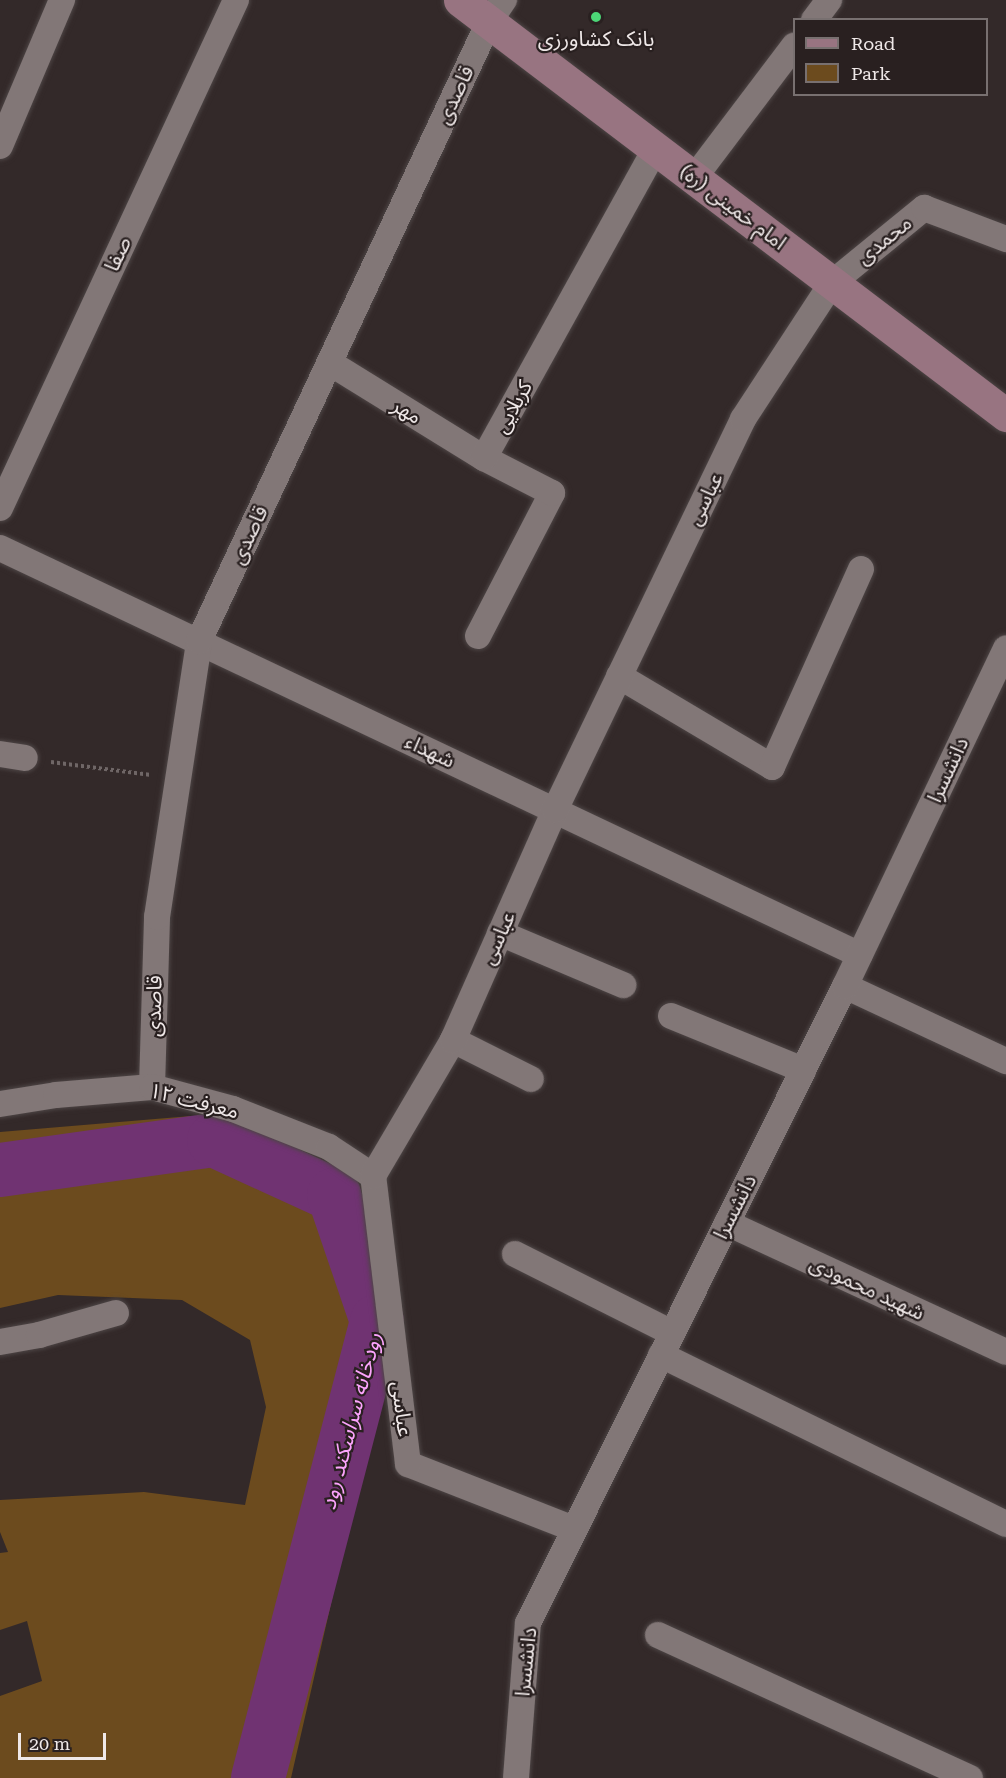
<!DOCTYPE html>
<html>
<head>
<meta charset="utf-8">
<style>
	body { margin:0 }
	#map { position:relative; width:1006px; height:1778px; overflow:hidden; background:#332929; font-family:"Roboto Serif","Noto Sans Arabic",serif }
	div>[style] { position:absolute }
	.green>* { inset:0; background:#6c4b1e }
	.river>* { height:54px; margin:-27px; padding:0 27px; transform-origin:27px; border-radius:27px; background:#703372 }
	.path>* { height:4px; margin-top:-2px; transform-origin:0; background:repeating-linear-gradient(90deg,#6f6666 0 3px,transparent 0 6px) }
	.roads { filter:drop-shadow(0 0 2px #4d4545) drop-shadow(0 0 2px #4d4545) }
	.minor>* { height:26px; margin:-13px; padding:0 13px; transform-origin:13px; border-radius:13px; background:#827777 }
	.secondary>* { height:33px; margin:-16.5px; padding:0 16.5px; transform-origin:16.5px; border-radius:16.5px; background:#987481 }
	.dots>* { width:16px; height:16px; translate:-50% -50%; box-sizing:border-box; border:3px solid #292020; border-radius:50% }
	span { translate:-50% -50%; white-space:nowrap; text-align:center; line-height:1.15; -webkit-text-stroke:4.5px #292020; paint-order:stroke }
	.poi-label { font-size:21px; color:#efe8e8 }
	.street-label { font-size:21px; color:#efe8e8 }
	.water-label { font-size:22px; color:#fca4fd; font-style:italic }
	.legend { position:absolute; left:793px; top:18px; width:195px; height:78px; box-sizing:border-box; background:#292020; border:2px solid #787070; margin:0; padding:8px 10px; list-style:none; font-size:18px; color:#efe8e8 }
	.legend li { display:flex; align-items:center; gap:12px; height:30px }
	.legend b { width:30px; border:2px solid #787070 }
	.scale { position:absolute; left:18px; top:1733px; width:88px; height:27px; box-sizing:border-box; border:3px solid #efe8e8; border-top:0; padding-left:8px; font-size:18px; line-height:21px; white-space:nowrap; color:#efe8e8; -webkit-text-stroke:4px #292020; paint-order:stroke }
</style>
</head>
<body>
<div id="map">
	<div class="green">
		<i style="clip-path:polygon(191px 1116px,301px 1159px,360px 1229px,378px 1399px,291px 1778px,0 1778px,0 1696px,42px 1681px,27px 1621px,0 1630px,0 1553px,8px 1552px,0 1532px,0 1500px,144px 1492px,245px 1505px,266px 1407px,250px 1340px,182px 1300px,58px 1295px,0 1308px,0 1132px)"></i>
	</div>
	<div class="river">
		<i style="left:0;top:1170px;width:216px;rotate:-8deg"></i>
		<i style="left:214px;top:1140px;width:132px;rotate:24.6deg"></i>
		<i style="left:334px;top:1195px;width:133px;rotate:71.2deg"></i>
		<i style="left:377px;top:1321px;width:472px;rotate:104.6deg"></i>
	</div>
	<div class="path">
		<i style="left:51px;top:762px;width:101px;rotate:7.4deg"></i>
	</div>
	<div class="roads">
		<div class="minor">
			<i style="left:814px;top:20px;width:25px;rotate:-53deg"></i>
			<i style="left:0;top:146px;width:159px;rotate:-67deg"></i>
			<i style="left:694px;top:178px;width:166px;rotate:-52.9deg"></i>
			<i style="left:330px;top:363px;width:181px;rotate:31.7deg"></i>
			<i style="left:0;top:508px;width:560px;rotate:-65.08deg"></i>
			<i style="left:0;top:548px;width:951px;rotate:25.33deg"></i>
			<i style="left:478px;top:636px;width:161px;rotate:-62.6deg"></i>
			<i style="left:552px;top:493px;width:76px;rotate:-152.8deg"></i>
			<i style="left:484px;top:458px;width:355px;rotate:-61deg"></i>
			<i style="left:619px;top:676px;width:178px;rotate:30.7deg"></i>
			<i style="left:772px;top:767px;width:217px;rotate:-65.8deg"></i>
			<i style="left:0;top:754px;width:25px;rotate:9deg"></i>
			<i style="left:500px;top:933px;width:134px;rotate:22.9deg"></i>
			<i style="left:845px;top:986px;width:178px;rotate:25deg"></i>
			<i style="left:671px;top:1016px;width:143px;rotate:22.2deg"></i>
			<i style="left:453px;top:1040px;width:87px;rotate:26.6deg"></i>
			<i style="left:152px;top:1087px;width:170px;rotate:-88.3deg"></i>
			<i style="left:157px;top:917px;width:279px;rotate:-81.3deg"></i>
			<i style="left:199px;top:641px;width:684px;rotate:-64.9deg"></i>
			<i style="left:489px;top:22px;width:27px;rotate:-56deg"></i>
			<i style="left:0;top:1104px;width:57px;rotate:-9.1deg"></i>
			<i style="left:56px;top:1095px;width:96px;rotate:-4.8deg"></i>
			<i style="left:152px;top:1087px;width:84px;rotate:15.2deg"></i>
			<i style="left:233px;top:1109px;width:103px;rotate:21.6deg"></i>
			<i style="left:329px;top:1147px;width:53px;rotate:33.4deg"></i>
			<i style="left:727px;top:1223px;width:307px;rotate:24.8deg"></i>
			<i style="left:515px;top:1254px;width:176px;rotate:26.7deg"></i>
			<i style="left:0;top:1342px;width:40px;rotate:-10deg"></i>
			<i style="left:39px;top:1335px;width:80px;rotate:-15.9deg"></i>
			<i style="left:661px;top:1355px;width:384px;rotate:26.1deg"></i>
			<i style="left:574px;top:1529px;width:178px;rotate:-158.6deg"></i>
			<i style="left:408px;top:1464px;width:290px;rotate:-96.9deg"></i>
			<i style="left:373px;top:1176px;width:158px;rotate:-59.5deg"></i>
			<i style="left:453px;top:1040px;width:252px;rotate:-66.1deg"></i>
			<i style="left:555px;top:810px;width:434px;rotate:-64.3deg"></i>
			<i style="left:743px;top:419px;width:163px;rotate:-56.8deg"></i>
			<i style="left:832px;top:283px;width:119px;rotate:-39.2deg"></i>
			<i style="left:924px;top:208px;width:88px;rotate:20.7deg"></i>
			<i style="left:658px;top:1635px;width:343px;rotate:24.6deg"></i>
			<i style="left:516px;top:1778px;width:155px;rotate:-85.6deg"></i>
			<i style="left:528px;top:1623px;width:712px;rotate:-63.54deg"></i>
			<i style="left:845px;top:986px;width:374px;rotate:-64.5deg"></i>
		</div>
		<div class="secondary">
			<i style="left:460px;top:0;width:686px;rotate:37.24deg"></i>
		</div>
	</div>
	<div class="dots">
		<i style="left:596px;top:17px;background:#4cd677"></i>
	</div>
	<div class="poi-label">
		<span style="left:596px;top:39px">بانک کشاورزی</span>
	</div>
	<div class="street-label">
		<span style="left:455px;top:95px;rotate:-65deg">قاصدی</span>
		<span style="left:733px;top:207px;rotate:37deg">امام خمینی (ره)</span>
		<span style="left:884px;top:240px;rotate:-39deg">محمدی</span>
		<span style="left:118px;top:254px;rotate:-65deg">صفا</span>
		<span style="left:513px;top:407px;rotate:-61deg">کربلایی</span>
		<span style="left:407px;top:411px;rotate:31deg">مهر</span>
		<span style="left:705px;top:499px;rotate:-64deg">عباسی</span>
		<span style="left:249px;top:535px;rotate:-65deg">قاصدی</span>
		<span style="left:430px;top:751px;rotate:25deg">شهداء</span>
		<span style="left:948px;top:770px;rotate:-65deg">دانشسرا</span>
		<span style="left:498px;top:938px;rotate:-66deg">عباسی</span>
		<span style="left:154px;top:1006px;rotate:-89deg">قاصدی</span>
		<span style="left:194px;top:1101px;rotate:14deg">معرفت ۱۲</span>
		<span style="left:735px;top:1207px;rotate:-63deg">دانشسرا</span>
		<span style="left:867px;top:1288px;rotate:25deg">شهید محمودی</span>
		<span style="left:402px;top:1409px;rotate:83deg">عباسی</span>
		<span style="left:526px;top:1662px;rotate:-84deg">دانشسرا</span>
	</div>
	<div class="water-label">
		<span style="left:351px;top:1421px;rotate:-75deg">رودخانه سراسکند رود</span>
	</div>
	<ul class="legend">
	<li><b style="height:8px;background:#987481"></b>Road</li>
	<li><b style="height:16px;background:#6c4b1e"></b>Park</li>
	</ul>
	<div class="scale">20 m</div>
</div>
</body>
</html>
